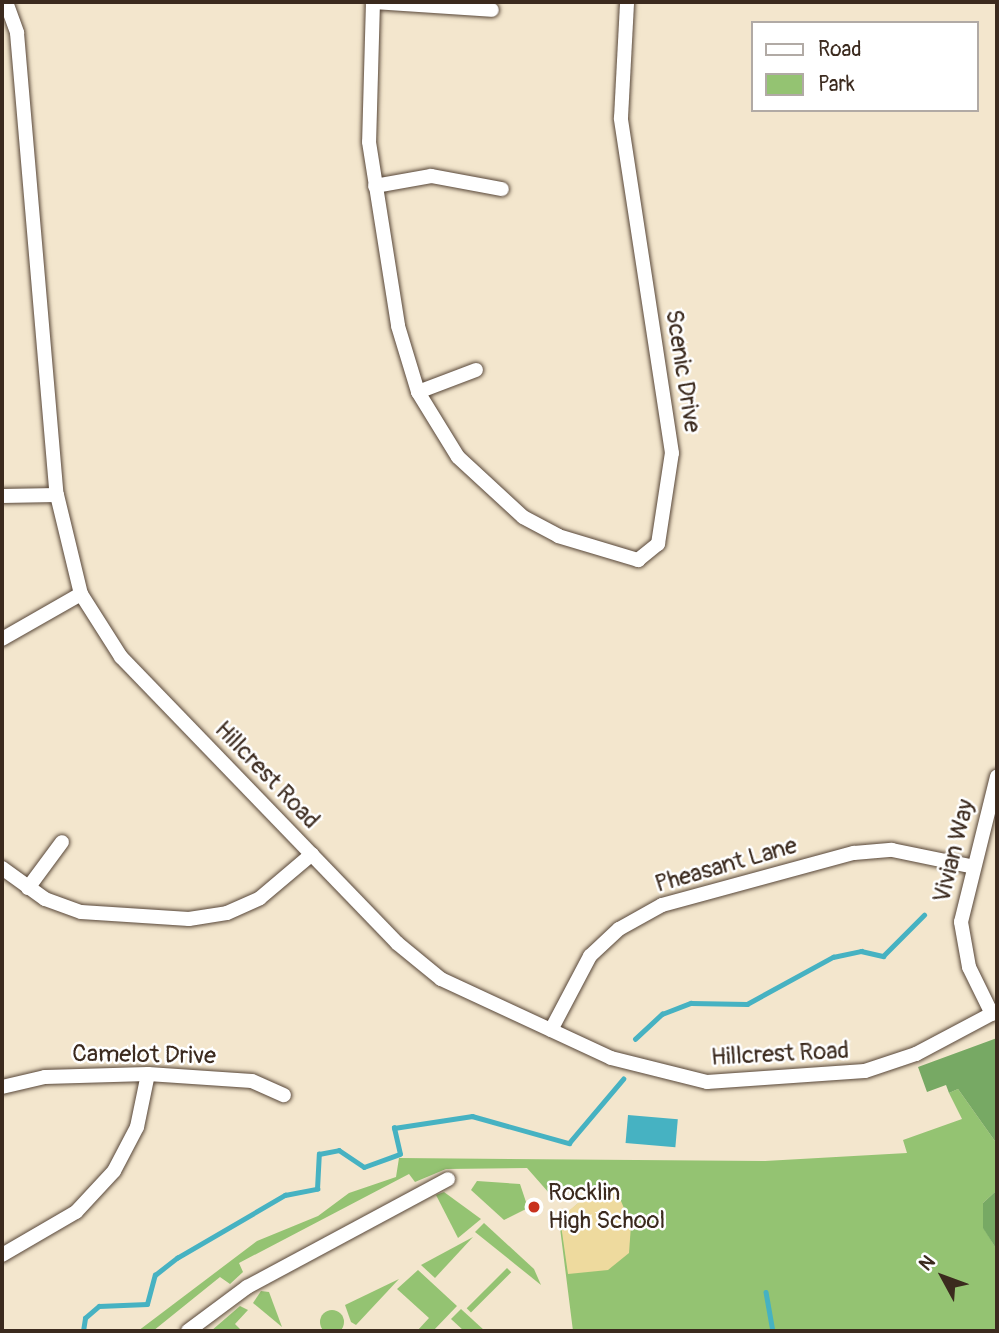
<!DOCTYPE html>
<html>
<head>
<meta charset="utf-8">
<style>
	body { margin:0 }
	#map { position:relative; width:999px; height:1333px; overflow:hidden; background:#f3e6cd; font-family:Pangolin,sans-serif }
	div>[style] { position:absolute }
	.green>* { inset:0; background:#94c372; transform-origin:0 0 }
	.round { border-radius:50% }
	.forest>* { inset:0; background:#77a964 }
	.sand>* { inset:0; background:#eeda9e }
	.water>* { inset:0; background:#46b2c2; transform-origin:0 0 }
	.stream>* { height:4.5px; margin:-2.25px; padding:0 2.25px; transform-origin:2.25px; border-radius:2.25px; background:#46b2c2 }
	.roads { filter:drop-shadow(0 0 2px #574638) drop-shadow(0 0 2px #574638) }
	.street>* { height:14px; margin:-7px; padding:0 7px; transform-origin:7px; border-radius:7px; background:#fff }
	.dots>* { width:19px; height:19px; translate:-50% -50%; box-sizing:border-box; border:4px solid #fff; border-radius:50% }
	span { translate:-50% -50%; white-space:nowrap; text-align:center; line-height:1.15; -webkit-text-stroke:5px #fff; paint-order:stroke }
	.street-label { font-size:24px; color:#3b2a1e }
	.poi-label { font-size:24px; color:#3b2a1e }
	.left { translate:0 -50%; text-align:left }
	.frame { position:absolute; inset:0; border:4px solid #3b2a1e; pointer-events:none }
	.legend { position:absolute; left:751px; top:21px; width:228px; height:91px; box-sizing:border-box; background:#fff; border:2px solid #b1aaa5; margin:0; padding:9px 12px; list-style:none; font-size:21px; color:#3b2a1e }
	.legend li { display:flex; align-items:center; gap:14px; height:35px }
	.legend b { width:35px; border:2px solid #b1aaa5 }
	.north { position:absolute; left:908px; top:1242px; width:70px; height:70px; -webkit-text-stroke:5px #fff; paint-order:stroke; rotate:311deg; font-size:19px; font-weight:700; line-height:28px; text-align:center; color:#3b2a1e }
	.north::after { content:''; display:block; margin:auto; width:24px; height:32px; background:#3b2a1e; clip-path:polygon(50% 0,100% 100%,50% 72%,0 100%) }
</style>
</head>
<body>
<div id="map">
	<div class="green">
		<i style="clip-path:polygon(958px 1089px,997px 1144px,997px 1190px,983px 1203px,983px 1227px,997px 1250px,997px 1331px,573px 1331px,559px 1220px,583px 1199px,618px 1188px,576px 1186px,566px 1194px,549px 1193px,527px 1168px,446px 1169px,415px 1182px,409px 1174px,239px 1263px,243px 1272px,230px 1284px,220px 1277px,153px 1331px,138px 1331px,257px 1241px,318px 1216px,349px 1193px,396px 1177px,399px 1158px,765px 1161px,907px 1153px,903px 1140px,962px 1119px,949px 1093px)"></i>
		<i style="clip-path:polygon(477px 1181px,520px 1184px,528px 1208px,504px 1220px,471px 1190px)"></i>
		<i style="clip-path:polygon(444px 1192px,481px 1219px,458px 1238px,436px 1195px)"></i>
		<i style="clip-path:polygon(484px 1223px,534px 1269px,541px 1285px,475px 1232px)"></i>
		<i style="clip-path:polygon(473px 1237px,435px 1278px,421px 1265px)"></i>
		<i style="left:507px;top:1268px;width:6px;height:57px;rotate:45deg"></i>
		<i style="clip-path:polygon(418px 1270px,457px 1306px,433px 1331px,417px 1331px,429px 1318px,397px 1289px)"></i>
		<i style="clip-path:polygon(399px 1279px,356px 1325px,351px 1322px,345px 1305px)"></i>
		<i style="clip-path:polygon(261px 1291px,269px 1292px,282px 1327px,253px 1303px)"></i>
		<i style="clip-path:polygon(240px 1306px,248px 1310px,235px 1324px,242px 1331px,211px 1331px)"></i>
		<i style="clip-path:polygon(461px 1309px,485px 1331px,464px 1331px,451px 1319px)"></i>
		<i class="round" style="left:320px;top:1310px;width:24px;height:24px"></i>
	</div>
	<div class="forest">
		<i style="clip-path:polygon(997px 1038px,997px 1144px,958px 1089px,949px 1093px,946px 1085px,927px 1092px,918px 1067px)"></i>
		<i style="clip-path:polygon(997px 1190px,997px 1250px,983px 1228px,983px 1203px)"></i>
	</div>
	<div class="sand">
		<i style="clip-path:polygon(616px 1189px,631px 1225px,629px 1253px,608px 1270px,568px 1274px,560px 1218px,583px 1199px)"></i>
	</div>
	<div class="water">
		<i style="left:628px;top:1115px;width:50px;height:28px;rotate:5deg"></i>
	</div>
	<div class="stream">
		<i style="left:635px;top:1039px;width:37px;rotate:-43deg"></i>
		<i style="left:662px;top:1014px;width:31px;rotate:-21deg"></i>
		<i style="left:691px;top:1003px;width:56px;rotate:1deg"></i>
		<i style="left:747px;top:1004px;width:98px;rotate:-28.7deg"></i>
		<i style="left:833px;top:957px;width:29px;rotate:-12deg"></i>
		<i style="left:861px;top:951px;width:23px;rotate:13deg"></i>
		<i style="left:883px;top:956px;width:58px;rotate:-45deg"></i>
		<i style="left:766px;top:1292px;width:40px;rotate:80deg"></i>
		<i style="left:83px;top:1331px;width:13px;rotate:-81deg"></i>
		<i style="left:85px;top:1318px;width:18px;rotate:-41deg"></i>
		<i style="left:99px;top:1306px;width:48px;rotate:-2.4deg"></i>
		<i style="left:147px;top:1304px;width:30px;rotate:-75deg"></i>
		<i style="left:155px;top:1275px;width:28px;rotate:-38deg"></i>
		<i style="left:177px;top:1258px;width:125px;rotate:-30.3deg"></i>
		<i style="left:285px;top:1195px;width:33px;rotate:-11deg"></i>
		<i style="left:317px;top:1189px;width:35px;rotate:-87deg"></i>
		<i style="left:319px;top:1154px;width:20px;rotate:-11deg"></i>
		<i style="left:339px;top:1150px;width:30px;rotate:34deg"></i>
		<i style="left:364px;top:1167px;width:38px;rotate:-20deg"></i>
		<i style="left:400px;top:1154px;width:27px;rotate:-103deg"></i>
		<i style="left:394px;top:1128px;width:79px;rotate:-8.7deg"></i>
		<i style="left:472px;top:1116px;width:101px;rotate:15.6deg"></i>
		<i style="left:569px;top:1143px;width:84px;rotate:-49.8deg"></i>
	</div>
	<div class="roads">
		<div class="street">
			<i style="left:6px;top:2px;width:33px;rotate:70deg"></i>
			<i style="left:17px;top:33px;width:464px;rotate:85.1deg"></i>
			<i style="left:57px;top:495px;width:102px;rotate:76.4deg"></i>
			<i style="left:81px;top:594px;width:75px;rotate:57.6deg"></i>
			<i style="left:121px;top:657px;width:397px;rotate:46deg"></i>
			<i style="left:397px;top:943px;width:57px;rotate:39.3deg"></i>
			<i style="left:441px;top:979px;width:187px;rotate:24.9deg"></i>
			<i style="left:611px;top:1058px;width:99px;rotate:14deg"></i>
			<i style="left:707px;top:1082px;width:158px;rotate:-4deg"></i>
			<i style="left:865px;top:1071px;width:54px;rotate:-18.4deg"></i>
			<i style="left:916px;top:1054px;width:92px;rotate:-28deg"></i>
			<i style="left:373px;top:2px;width:140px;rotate:91.6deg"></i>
			<i style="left:369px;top:142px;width:186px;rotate:81deg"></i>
			<i style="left:398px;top:326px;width:69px;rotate:73.1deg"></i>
			<i style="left:418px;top:392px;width:76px;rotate:58.4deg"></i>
			<i style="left:458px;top:457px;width:88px;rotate:42.7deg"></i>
			<i style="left:523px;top:517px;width:40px;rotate:28deg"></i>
			<i style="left:558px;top:536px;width:84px;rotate:16.7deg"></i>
			<i style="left:638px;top:560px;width:26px;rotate:-39deg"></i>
			<i style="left:658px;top:544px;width:92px;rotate:-81.3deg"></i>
			<i style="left:672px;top:453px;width:339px;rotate:-98.7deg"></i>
			<i style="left:621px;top:118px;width:116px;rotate:-87deg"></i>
			<i style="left:373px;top:2px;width:119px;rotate:3.8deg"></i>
			<i style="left:375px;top:186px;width:57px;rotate:-10.1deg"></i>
			<i style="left:431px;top:176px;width:72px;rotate:10.4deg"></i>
			<i style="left:418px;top:392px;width:62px;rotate:-20.8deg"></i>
			<i style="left:2px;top:496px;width:55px;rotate:-1deg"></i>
			<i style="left:2px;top:639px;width:91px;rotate:-29.7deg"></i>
			<i style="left:2px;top:868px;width:53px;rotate:35.8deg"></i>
			<i style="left:45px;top:899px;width:38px;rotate:20deg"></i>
			<i style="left:81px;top:912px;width:108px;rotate:3.7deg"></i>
			<i style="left:189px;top:919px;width:38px;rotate:-9deg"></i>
			<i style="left:227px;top:913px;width:36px;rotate:-24deg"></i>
			<i style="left:260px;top:898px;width:68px;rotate:-40.2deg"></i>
			<i style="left:28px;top:888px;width:57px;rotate:-53.5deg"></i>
			<i style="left:992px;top:1014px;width:52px;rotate:-116.1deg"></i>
			<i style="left:969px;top:967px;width:46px;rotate:-100.1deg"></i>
			<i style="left:961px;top:922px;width:150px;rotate:-76.1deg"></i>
			<i style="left:551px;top:1030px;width:84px;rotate:-62.2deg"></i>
			<i style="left:590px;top:956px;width:40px;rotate:-43deg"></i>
			<i style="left:619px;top:929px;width:49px;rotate:-29.2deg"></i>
			<i style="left:662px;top:905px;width:199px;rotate:-15.2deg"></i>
			<i style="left:854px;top:853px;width:38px;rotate:-5deg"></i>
			<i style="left:892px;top:850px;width:80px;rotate:11.6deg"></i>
			<i style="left:2px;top:1087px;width:44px;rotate:-13.1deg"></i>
			<i style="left:45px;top:1077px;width:103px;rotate:-1.7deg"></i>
			<i style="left:148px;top:1074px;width:104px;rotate:3.9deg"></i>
			<i style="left:252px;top:1081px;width:35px;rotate:24deg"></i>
			<i style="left:2px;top:1255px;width:86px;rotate:-30.2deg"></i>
			<i style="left:76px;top:1212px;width:56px;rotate:-47.2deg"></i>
			<i style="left:114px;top:1171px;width:50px;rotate:-62.4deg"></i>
			<i style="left:137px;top:1127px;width:54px;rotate:-78.3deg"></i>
			<i style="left:188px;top:1331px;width:74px;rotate:-36.7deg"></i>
			<i style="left:247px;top:1287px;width:228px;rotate:-28.2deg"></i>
		</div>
	</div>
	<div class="dots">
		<i style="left:534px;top:1207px;background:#c8321e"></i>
	</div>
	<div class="street-label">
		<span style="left:683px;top:371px;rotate:81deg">Scenic Drive</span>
		<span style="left:267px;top:775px;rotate:46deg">Hillcrest Road</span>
		<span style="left:954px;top:851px;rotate:-76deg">Vivian Way</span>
		<span style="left:726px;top:865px;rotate:-16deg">Pheasant Lane</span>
		<span style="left:780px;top:1054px;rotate:-3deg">Hillcrest Road</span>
		<span style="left:144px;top:1055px;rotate:1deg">Camelot Drive</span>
	</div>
	<div class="poi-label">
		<span class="left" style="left:548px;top:1207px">Rocklin<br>High School</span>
	</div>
	<div class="frame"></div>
	<ul class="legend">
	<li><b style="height:9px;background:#fff"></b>Road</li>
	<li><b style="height:19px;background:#94c372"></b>Park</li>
	</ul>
	<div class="north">N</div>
</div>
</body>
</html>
